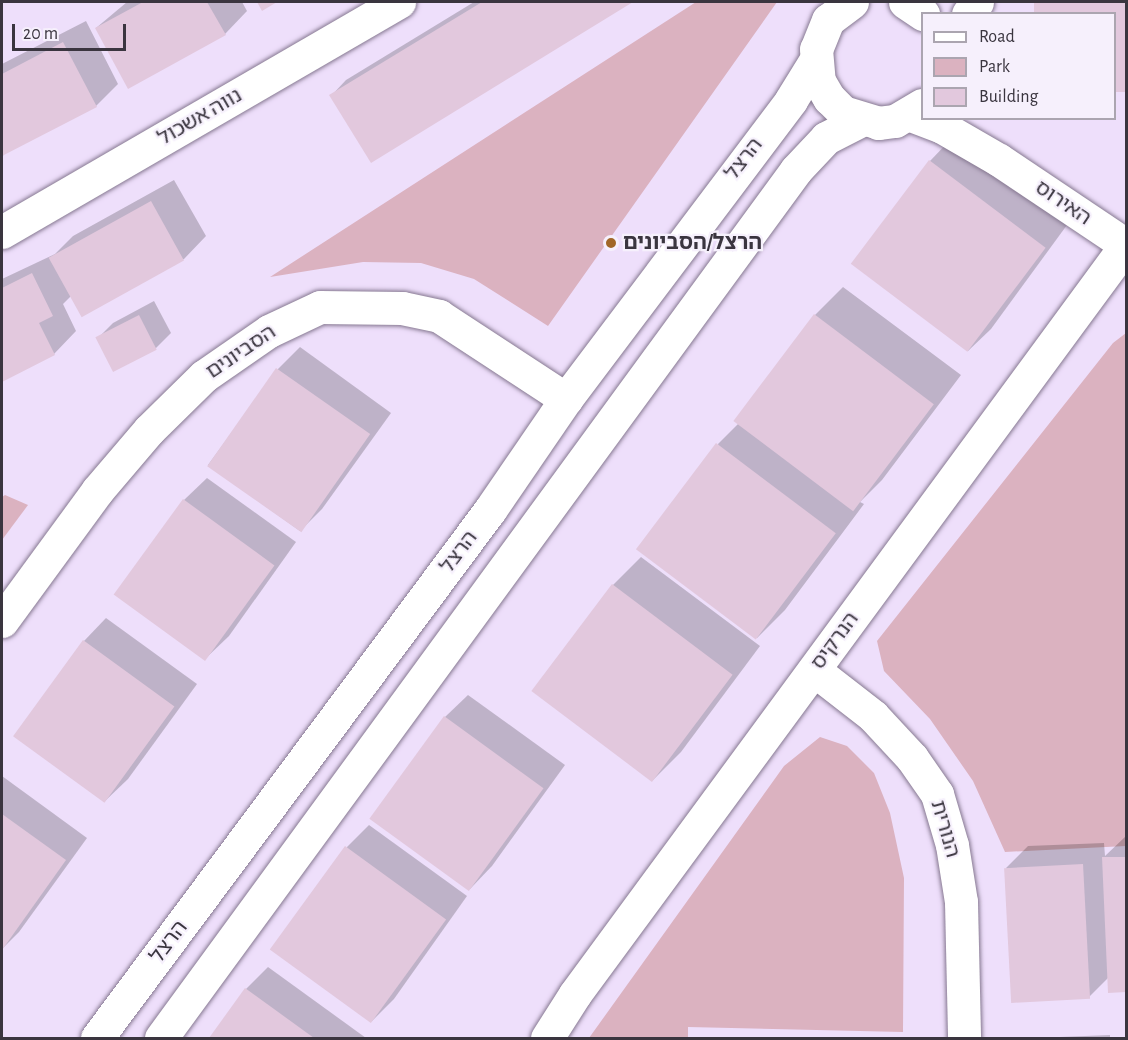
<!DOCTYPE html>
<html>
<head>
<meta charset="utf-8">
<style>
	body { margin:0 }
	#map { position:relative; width:1128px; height:1040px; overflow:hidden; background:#eedffb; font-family:"Alegreya Sans","Noto Sans Hebrew",sans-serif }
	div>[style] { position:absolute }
	.green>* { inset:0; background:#dbb2c0 }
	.shadow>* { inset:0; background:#0003 }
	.building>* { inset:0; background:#e2c8dd; transform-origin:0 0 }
	.roads { filter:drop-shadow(0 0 2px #867891) drop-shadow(0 0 2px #867891) }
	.minor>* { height:33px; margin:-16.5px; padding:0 16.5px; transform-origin:16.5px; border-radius:16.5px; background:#fff }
	.dots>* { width:16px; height:16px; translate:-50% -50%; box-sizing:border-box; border:3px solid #f6f0fc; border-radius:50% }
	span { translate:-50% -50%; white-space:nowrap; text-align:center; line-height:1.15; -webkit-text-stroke:4.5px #f6f0fc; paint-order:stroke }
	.street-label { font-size:21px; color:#3a353f }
	.poi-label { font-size:21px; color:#3a353f; font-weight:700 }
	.left { translate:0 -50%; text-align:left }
	.frame { position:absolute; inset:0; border:3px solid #3a353f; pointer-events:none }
	.legend { position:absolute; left:921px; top:12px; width:195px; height:108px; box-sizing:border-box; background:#f6f0fc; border:2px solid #aba5b0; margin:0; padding:8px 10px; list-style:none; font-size:18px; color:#3a353f }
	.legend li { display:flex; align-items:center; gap:12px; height:30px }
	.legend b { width:30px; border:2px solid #aba5b0 }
	.scale { position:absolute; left:12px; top:24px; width:114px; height:27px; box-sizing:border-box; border:3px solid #3a353f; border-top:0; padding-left:8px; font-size:18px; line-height:21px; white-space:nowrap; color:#3a353f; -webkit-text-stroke:4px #f6f0fc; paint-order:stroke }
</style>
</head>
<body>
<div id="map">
	<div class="green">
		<i style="clip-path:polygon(696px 2px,777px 2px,548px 326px,474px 279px,421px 263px,363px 262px,270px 277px)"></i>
		<i style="clip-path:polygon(1126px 333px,1126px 846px,1005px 852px,973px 781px,930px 719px,884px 671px,877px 641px,1113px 343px)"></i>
		<i style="clip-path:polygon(5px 495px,28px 505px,2px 540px,2px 497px)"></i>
		<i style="clip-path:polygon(820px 737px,847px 746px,874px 773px,890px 813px,904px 878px,903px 1032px,688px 1027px,688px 1038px,589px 1038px,784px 766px)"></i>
	</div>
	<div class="shadow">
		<i style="clip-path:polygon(127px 2px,242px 2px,247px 11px,225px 34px,96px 28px)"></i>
		<i style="clip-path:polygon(474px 2px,630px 2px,371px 161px,331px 96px,346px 80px)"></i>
		<i style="clip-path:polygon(1035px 2px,1126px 2px,1126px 90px,1114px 90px,1114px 14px,1036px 14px)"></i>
		<i style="clip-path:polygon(86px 21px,118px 84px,96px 106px,4px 153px,2px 159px,2px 64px)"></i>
		<i style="clip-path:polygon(952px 138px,1067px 225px,991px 329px,968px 351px,930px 161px)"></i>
		<i style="clip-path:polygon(174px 180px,206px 236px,184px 259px,83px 315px,72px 295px,63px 304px,76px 331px,54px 354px,2px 380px,2px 279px,55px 254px,73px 236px)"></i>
		<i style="clip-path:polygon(843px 287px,961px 375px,882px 480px,860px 502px,864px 504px,785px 610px,757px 638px,718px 444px,739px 423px,815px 315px)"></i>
		<i style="clip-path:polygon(154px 301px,171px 333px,156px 348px,98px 338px,113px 323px)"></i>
		<i style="clip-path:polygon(300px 347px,391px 413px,322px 509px,300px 531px,208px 465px,278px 369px)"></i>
		<i style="clip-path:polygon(207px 478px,296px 542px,229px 636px,206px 658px,184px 500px)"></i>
		<i style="clip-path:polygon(641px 557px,760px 646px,681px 752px,653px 780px,613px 585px)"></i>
		<i style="clip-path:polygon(106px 618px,197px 684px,128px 779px,105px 801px,15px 736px,84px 641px)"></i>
		<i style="clip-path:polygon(468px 695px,565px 765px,492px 866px,470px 889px,445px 717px)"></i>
		<i style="clip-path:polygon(2px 776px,87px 838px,19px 932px,2px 949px)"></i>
		<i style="clip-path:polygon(369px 825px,467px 896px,394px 999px,372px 1021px,347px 847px)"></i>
		<i style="clip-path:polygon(1126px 836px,1126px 991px,1110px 991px,1109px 977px,1088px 998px,1006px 868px,1028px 846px,1104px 843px,1105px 856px)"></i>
		<i style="clip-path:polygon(268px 967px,366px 1038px,210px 1038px,246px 989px)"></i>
		<i style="clip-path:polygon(1110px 1035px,1110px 1038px,1034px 1038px)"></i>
	</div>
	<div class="building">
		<i style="clip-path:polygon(143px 2px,207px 2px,226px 35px,128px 89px,95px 28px)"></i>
		<i style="clip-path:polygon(257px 2px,277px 2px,262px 11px)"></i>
		<i style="clip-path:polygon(482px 2px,633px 2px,371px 163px,329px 95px)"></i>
		<i style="clip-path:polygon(1034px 2px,1126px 2px,1126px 92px,1114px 92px,1114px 14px,1034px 14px)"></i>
		<i style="clip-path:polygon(63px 42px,97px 107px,2px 156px,2px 74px)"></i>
		<i style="left:929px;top:160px;width:146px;height:130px;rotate:37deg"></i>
		<i style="left:151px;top:201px;width:68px;height:117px;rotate:61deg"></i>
		<i style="clip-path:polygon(32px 273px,53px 316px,39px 323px,55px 355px,2px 382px,2px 288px)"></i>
		<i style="left:814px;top:314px;width:150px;height:134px;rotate:37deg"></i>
		<i style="left:139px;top:315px;width:39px;height:49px;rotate:63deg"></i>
		<i style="left:276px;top:368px;width:115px;height:120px;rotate:35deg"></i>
		<i style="left:716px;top:443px;width:150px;height:133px;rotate:37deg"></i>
		<i style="left:183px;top:499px;width:113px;height:118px;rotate:36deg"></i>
		<i style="left:612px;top:584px;width:151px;height:134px;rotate:37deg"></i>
		<i style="left:83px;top:640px;width:113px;height:119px;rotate:36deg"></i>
		<i style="left:444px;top:716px;width:123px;height:127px;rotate:36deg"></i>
		<i style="clip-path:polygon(2px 814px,66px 860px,2px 950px)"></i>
		<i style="left:345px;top:846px;width:125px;height:128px;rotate:36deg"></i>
		<i style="clip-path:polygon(1102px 857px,1126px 857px,1126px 992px,1108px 993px)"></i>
		<i style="left:1083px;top:864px;width:135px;height:79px;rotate:87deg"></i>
		<i style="clip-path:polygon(245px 988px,314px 1038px,209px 1038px)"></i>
	</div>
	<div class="roads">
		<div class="minor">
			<i style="left:852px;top:2px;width:30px;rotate:143deg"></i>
			<i style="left:828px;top:20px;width:31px;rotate:112deg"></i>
			<i style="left:816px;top:49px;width:32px;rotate:85deg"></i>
			<i style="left:819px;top:81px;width:20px;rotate:60deg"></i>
			<i style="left:829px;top:98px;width:20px;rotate:45deg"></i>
			<i style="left:843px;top:112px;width:37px;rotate:17deg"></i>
			<i style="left:878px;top:123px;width:17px;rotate:-7deg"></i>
			<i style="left:895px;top:121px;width:31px;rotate:-31deg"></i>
			<i style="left:905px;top:2px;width:22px;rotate:34deg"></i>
			<i style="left:968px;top:14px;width:15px;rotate:-53deg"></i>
			<i style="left:911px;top:115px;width:33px;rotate:21deg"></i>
			<i style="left:942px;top:127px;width:66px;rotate:30.1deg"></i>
			<i style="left:999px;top:160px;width:153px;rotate:33.8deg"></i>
			<i style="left:2px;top:232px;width:459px;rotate:-30.1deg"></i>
			<i style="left:2px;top:621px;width:161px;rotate:-53.8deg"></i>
			<i style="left:97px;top:491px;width:80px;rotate:-49.6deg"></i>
			<i style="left:149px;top:430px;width:77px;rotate:-44.5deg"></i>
			<i style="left:204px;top:376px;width:79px;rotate:-34.7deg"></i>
			<i style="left:269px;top:331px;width:56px;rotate:-25.2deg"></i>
			<i style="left:320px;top:307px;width:82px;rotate:0.7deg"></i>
			<i style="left:402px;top:308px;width:38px;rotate:12deg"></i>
			<i style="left:439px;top:316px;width:152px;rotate:33.2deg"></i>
			<i style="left:814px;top:670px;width:75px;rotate:37.9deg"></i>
			<i style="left:873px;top:716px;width:57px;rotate:47.1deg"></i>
			<i style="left:912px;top:758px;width:44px;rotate:55.2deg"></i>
			<i style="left:937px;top:794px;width:53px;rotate:73.6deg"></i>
			<i style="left:952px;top:845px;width:58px;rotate:81deg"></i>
			<i style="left:961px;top:902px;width:136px;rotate:88.7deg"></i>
			<i style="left:97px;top:1038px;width:658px;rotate:-53.34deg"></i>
			<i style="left:490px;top:510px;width:135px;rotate:-55.6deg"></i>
			<i style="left:566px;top:399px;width:374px;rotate:-53deg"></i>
			<i style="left:791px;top:100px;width:46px;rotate:-58.4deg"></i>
			<i style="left:161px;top:1038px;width:1075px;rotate:-53.81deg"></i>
			<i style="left:796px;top:170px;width:44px;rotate:-46.8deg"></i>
			<i style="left:826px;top:138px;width:39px;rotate:-27deg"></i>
			<i style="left:547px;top:1038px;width:52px;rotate:-57.5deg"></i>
			<i style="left:575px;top:994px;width:930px;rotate:-53.66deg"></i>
		</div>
	</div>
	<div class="dots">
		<i style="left:611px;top:243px;background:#a16727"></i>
	</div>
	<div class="street-label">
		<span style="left:200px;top:117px;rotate:-30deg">נווה אשכול</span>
		<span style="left:744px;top:159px;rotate:-52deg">הרצל</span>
		<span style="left:1063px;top:203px;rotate:34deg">האירוס</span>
		<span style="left:241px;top:352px;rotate:-34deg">הסביונים</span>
		<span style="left:459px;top:552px;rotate:-53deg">הרצל</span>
		<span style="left:835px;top:641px;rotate:-54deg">הנרקיס</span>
		<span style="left:945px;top:829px;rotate:74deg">הנורית</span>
		<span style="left:169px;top:942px;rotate:-53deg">הרצל</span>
	</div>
	<div class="poi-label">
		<span class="left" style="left:623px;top:243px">הרצל/הסביונים</span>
	</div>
	<div class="frame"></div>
	<ul class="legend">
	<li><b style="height:8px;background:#fff"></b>Road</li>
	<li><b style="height:16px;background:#dbb2c0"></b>Park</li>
	<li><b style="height:16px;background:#e2c8dd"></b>Building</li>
	</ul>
	<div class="scale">20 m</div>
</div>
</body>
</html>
